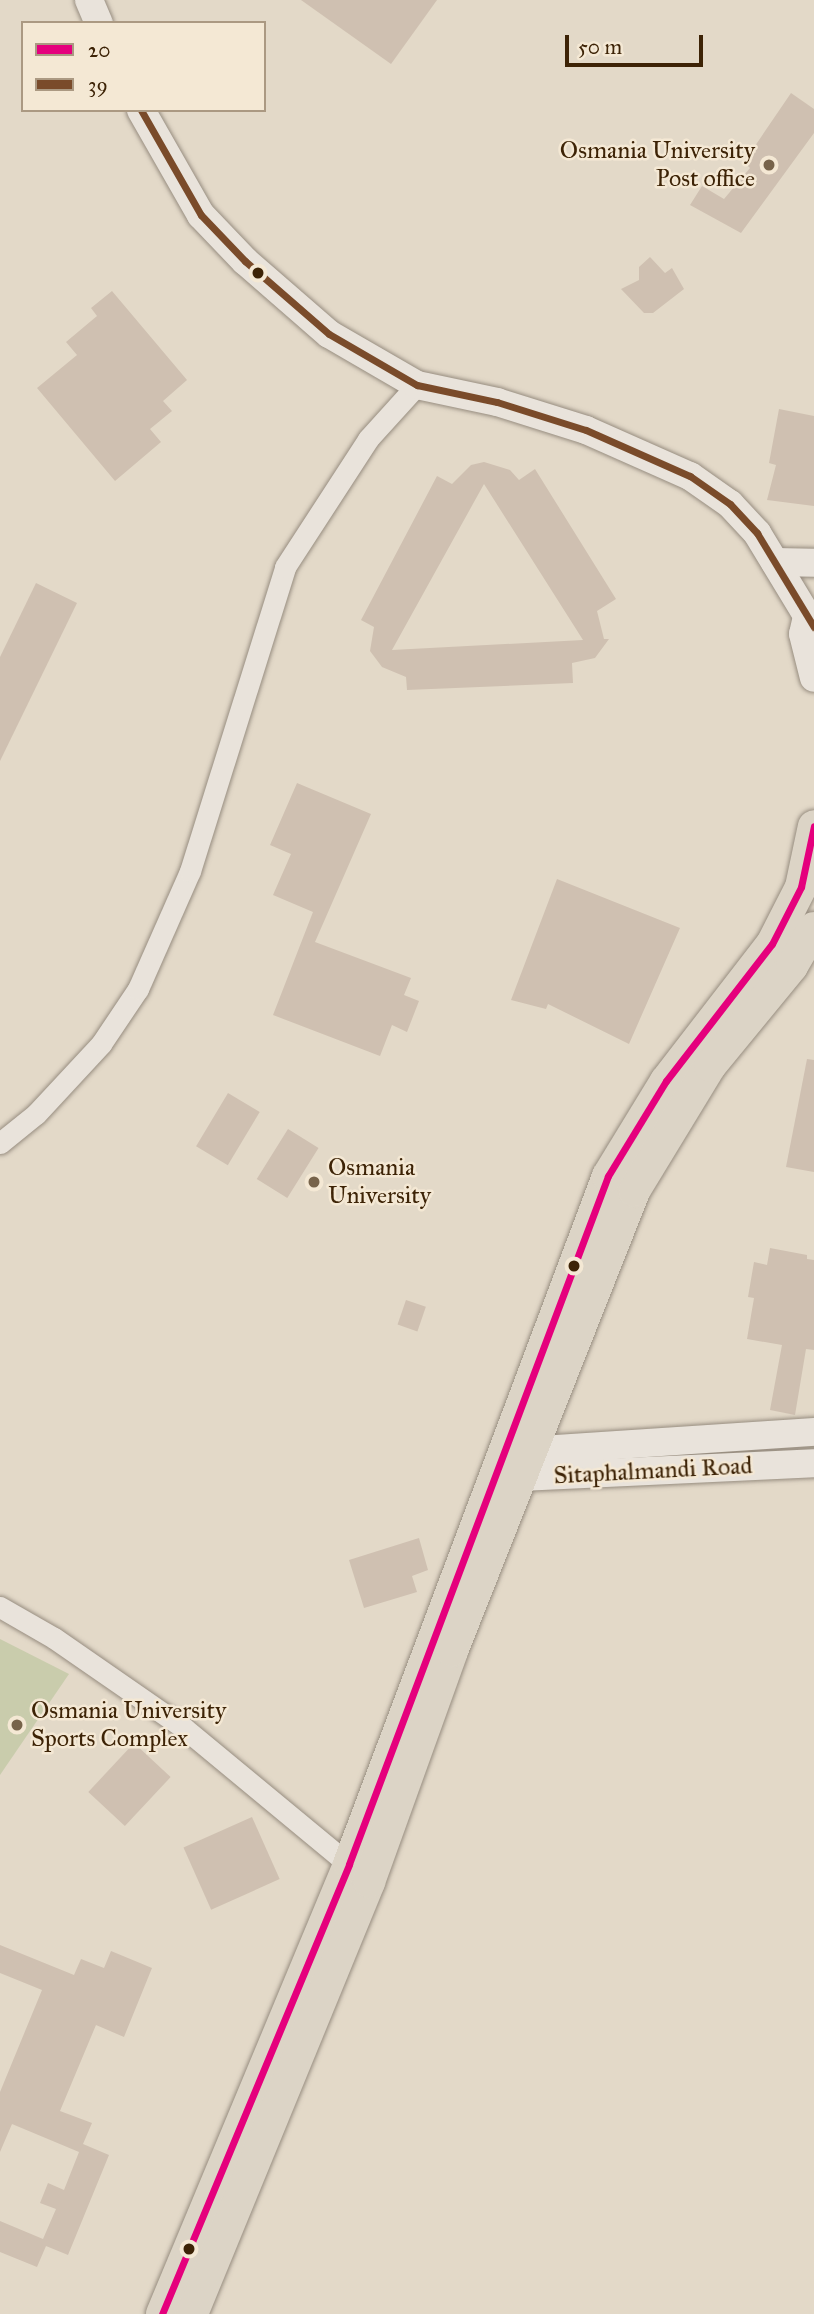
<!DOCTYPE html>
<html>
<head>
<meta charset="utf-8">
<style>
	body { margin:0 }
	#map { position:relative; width:814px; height:2314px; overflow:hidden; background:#e3d9c8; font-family:"IM FELL Great Primer",serif }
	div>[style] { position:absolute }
	.green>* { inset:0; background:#c9ccac }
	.building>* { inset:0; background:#cfc0b1; transform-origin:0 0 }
	.roads { filter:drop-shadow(0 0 2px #978d80) drop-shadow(0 0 2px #978d80) }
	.minor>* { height:21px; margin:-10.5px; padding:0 10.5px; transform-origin:10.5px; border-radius:10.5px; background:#e9e3db }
	.secondary>* { height:28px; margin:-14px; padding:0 14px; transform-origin:14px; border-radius:14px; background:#e9e3db }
	.primary>* { height:32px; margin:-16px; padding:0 16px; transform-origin:16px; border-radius:16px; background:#dcd4c6 }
	.bus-1>* { height:7px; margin:-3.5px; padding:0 3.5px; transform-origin:3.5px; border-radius:3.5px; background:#e5007d }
	.bus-2>* { height:7px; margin:-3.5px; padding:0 3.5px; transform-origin:3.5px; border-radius:3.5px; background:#7a4b2a }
	.dots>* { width:19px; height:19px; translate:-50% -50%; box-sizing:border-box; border:4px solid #f4e8d4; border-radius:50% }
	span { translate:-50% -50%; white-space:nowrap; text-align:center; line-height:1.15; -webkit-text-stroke:5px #f4e8d4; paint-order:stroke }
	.poi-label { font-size:24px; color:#3d2306 }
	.right { translate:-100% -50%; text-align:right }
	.left { translate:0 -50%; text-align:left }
	.street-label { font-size:24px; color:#3d2306 }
	.legend { position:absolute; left:21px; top:21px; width:245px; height:91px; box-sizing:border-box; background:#f4e8d4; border:2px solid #ab9982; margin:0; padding:9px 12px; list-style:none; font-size:21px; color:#3d2306 }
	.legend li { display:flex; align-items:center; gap:14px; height:35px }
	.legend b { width:35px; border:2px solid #ab9982 }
	.scale { position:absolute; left:565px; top:35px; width:138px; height:32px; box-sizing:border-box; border:4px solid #3d2306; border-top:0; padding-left:9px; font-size:21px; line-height:24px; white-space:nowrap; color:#3d2306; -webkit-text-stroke:5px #f4e8d4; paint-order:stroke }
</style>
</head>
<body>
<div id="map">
	<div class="green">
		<i style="clip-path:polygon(0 1639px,69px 1674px,0 1775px)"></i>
	</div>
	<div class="building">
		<i style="clip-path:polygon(301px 0,437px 0,391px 64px)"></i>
		<i style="clip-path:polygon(791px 93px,814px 109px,814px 133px,741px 233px,690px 205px,702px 186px,724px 199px,750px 168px,744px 162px)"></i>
		<i style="clip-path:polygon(650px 257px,665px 273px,672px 268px,684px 289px,653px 313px,644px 313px,621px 289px,639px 280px,639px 267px)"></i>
		<i style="clip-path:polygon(112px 291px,187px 380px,163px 401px,172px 411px,150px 429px,161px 442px,115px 481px,37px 388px,77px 355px,66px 342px,97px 316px,91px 308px)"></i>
		<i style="clip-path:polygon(779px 409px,814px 416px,814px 506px,767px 500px,776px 465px,769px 463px)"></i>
		<i style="clip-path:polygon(evenodd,484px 462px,510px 470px,519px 480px,535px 469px,616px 599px,597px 611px,604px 639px,609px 639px,595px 658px,572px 663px,573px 683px,407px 690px,406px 677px,382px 667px,370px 651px,374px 627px,361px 620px,437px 476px,452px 484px,471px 465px,484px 462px,484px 484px,583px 640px,392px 650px,484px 484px)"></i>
		<i style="clip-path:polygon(36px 583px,77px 603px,0 761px,0 657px)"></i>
		<i style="clip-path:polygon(297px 783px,371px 814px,315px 942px,411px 978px,404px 995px,419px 1001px,407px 1032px,392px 1025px,380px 1056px,273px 1015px,313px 912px,273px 895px,291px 854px,270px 845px)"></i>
		<i style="clip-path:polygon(557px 879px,680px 928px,629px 1044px,548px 1004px,546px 1009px,511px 1000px)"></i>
		<i style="clip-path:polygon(807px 1059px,814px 1060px,814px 1172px,786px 1167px)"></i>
		<i style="left:228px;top:1093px;width:37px;height:62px;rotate:31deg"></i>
		<i style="left:288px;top:1129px;width:36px;height:59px;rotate:32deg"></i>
		<i style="clip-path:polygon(770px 1248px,807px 1255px,807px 1259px,814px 1260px,814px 1350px,806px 1349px,795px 1415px,770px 1410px,782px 1345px,747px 1339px,754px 1298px,748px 1297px,754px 1262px,767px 1265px)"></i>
		<i style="left:406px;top:1300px;width:21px;height:26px;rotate:19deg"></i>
		<i style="clip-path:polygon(419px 1538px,428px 1570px,412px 1576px,417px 1592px,364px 1608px,349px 1560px)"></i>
		<i style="left:134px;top:1743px;width:50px;height:67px;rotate:43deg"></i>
		<i style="left:252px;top:1817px;width:68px;height:75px;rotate:66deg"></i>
		<i style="clip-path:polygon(0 1945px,74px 1975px,81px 1959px,104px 1968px,111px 1951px,152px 1968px,124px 2037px,96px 2025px,60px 2111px,92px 2123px,83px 2144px,109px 2155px,68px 2255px,46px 2246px,37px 2267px,0 2252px,0 2221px,43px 2239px,56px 2209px,40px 2203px,48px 2183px,64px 2190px,79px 2152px,12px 2124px,0 2152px,0 2092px,42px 1990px,0 1973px)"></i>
	</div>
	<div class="roads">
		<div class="minor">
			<i style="left:0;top:1143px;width:46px;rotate:-38.9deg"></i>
			<i style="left:36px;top:1114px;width:96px;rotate:-47.1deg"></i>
			<i style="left:101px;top:1044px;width:66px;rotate:-56.1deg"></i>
			<i style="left:138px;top:989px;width:129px;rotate:-66.2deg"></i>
			<i style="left:190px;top:871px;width:318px;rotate:-72.6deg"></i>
			<i style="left:285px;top:567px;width:153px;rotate:-57deg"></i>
			<i style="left:368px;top:439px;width:73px;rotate:-47.8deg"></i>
			<i style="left:0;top:1607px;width:62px;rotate:29.9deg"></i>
			<i style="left:54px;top:1638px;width:158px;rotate:34.7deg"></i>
			<i style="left:184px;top:1728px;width:226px;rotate:39.6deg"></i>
		</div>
		<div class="secondary">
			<i style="left:89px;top:0;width:25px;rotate:67deg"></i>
			<i style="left:141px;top:110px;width:121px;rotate:60.3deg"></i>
			<i style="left:201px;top:215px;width:64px;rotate:46.3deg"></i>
			<i style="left:245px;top:261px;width:111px;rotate:41deg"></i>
			<i style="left:329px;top:334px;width:102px;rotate:30.1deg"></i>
			<i style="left:417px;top:385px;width:82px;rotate:12deg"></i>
			<i style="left:497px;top:402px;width:93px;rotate:17.5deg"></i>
			<i style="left:586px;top:430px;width:114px;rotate:23.9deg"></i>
			<i style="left:690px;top:476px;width:49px;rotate:35deg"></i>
			<i style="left:730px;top:504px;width:40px;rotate:47deg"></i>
			<i style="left:757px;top:533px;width:110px;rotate:58.8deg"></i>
			<i style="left:775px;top:562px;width:39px;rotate:1deg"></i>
			<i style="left:806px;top:621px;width:13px;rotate:103deg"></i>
			<i style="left:803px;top:634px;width:45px;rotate:76deg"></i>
			<i style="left:511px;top:1452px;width:304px;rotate:-3.8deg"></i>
			<i style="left:499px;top:1478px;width:315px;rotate:-2.7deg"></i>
		</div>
		<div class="primary">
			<i style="left:162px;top:2314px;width:487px;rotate:-67.4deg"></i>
			<i style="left:349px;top:1864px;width:735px;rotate:-69.37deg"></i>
			<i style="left:608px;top:1176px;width:111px;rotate:-58.6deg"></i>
			<i style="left:666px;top:1081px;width:173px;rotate:-52.3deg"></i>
			<i style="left:772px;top:944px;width:64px;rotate:-63deg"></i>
			<i style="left:801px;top:887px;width:62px;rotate:-78deg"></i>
			<i style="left:192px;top:2314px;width:467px;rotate:-67.7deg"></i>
			<i style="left:369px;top:1882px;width:245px;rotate:-70.2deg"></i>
			<i style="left:452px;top:1651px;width:495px;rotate:-68.4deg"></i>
			<i style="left:634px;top:1191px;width:146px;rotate:-58.7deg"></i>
			<i style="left:710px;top:1066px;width:129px;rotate:-50.6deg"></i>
			<i style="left:792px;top:966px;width:44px;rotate:-59.9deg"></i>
		</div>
	</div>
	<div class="bus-1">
		<i style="left:162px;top:2314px;width:487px;rotate:-67.4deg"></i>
		<i style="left:349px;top:1864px;width:735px;rotate:-69.37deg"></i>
		<i style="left:608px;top:1176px;width:111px;rotate:-58.6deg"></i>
		<i style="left:666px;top:1081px;width:173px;rotate:-52.3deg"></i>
		<i style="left:772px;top:944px;width:64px;rotate:-63deg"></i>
		<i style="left:801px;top:887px;width:62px;rotate:-78deg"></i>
	</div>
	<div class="bus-2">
		<i style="left:141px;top:110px;width:121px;rotate:60.3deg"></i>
		<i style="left:201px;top:215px;width:64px;rotate:46.3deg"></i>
		<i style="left:245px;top:261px;width:111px;rotate:41deg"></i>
		<i style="left:329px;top:334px;width:102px;rotate:30.1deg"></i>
		<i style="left:417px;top:385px;width:82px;rotate:12deg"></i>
		<i style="left:497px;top:402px;width:93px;rotate:17.5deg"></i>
		<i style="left:586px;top:430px;width:114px;rotate:23.9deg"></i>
		<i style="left:690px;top:476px;width:49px;rotate:35deg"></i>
		<i style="left:730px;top:504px;width:40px;rotate:47deg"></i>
		<i style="left:757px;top:533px;width:110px;rotate:58.8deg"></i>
	</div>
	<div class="dots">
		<i style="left:769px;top:165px;background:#77634a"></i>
		<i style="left:258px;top:273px;background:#3d2306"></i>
		<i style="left:314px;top:1182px;background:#77634a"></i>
		<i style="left:574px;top:1266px;background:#3d2306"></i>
		<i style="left:17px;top:1725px;background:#77634a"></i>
		<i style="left:189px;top:2249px;background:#3d2306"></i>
	</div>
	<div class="poi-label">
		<span class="right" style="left:755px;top:165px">Osmania University<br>Post office</span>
		<span class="left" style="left:328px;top:1182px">Osmania<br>University</span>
		<span class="left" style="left:31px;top:1725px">Osmania University<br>Sports Complex</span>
	</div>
	<div class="street-label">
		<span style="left:653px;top:1471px;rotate:-3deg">Sitaphalmandi Road</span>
	</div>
	<ul class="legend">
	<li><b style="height:9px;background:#e5007d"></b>20</li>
	<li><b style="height:9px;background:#7a4b2a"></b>39</li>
	</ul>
	<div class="scale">50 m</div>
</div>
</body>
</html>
